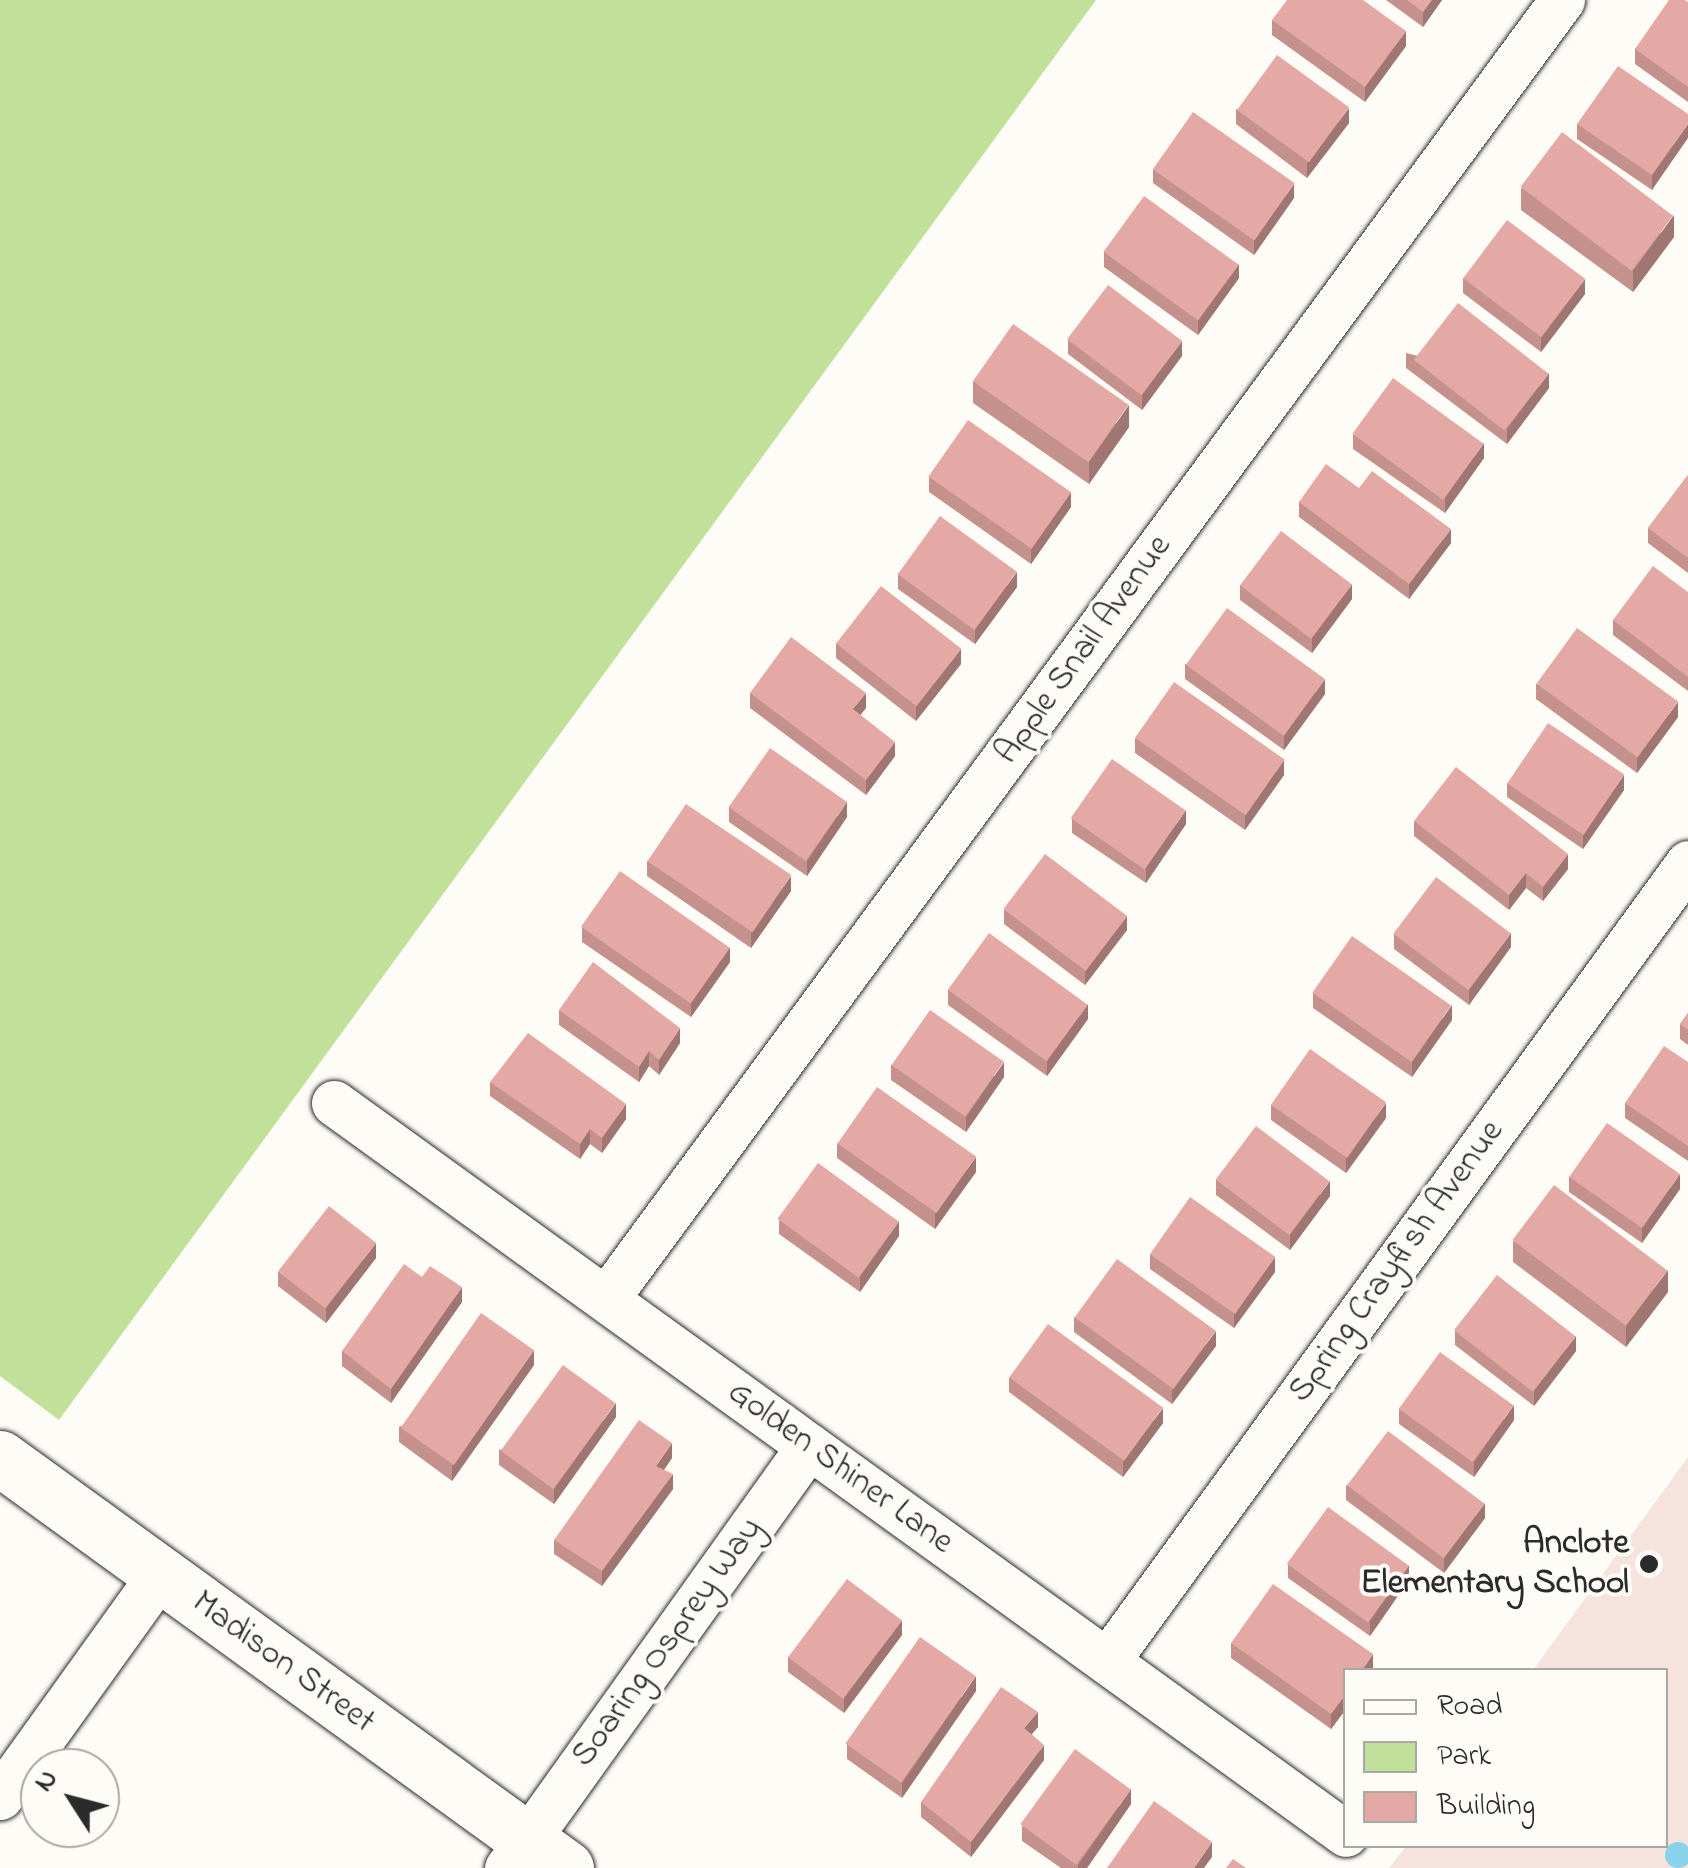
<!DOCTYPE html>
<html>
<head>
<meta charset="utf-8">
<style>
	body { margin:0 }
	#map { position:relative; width:1688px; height:1868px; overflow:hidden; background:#fdfcf7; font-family:"Indie Flower",sans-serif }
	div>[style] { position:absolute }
	.built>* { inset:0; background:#f6e3de }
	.green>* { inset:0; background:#c1e19a }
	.water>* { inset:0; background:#8ad2eb }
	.round { border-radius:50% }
	.roads { filter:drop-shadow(0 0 2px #2b2b2b) drop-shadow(0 0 2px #2b2b2b) }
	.street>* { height:45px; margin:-22.5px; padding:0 22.5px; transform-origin:22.5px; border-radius:22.5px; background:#fdfcf7 }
	.secondary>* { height:55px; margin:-27.5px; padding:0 27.5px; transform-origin:27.5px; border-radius:27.5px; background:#fdfcf7 }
	.wall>* { inset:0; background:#c4918d }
	.shaded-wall>* { inset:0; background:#a07673 }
	.building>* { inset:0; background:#e4a9a4; transform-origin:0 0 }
	.dots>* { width:28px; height:28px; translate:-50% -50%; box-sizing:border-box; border:5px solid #fdfcf7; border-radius:50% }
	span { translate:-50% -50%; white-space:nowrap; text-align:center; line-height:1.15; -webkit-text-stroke:8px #fdfcf7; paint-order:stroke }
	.street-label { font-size:35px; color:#2b2b2b }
	.poi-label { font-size:35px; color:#2b2b2b; font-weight:700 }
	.right { translate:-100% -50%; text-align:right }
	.legend { position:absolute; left:1343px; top:1668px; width:325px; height:180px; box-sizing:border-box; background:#fdfcf7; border:2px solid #a9a8a5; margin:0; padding:12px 18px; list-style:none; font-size:30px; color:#2b2b2b }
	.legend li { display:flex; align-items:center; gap:20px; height:50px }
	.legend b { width:50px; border:2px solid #a9a8a5 }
	.north { position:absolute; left:20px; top:1748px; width:100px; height:100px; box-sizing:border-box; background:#fdfcf7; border:2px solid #a9a8a5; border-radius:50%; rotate:306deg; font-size:28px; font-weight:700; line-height:40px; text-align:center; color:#2b2b2b }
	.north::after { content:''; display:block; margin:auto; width:35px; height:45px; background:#2b2b2b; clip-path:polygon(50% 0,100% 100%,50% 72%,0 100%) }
</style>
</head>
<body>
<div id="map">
	<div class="built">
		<i style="clip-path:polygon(1688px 1457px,1688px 1868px,1389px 1868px,1406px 1846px,1666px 1846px,1666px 1670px,1533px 1670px)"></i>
	</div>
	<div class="green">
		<i style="clip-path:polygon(0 0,1096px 0,59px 1420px,0 1376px)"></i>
	</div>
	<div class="water">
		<i class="round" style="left:1665px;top:1842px;width:26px;height:26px"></i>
	</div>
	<div class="roads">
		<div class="street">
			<i style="left:334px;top:1103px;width:1248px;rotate:35.84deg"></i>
			<i style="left:606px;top:1299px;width:1613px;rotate:-53.65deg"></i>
			<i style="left:1107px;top:1661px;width:987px;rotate:-53.94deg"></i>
			<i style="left:0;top:1797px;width:274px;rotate:-54.3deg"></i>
			<i style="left:507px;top:1868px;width:519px;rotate:-54.41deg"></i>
		</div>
		<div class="secondary">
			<i style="left:0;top:1458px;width:699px;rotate:35.92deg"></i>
		</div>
	</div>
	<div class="wall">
		<i style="clip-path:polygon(1386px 0,1442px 0,1423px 27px)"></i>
		<i style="clip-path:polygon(1688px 2px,1688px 102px,1635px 64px,1635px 49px)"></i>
		<i style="clip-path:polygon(1272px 20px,1406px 46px,1365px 102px,1272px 35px)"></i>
		<i style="clip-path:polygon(1236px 109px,1349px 123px,1307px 178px,1236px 124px)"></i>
		<i style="clip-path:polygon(1688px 114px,1652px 190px,1577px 139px,1577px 124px)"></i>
		<i style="clip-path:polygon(1153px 169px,1294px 198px,1254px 255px,1153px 183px)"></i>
		<i style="clip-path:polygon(1521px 188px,1674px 237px,1633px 292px,1521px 210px)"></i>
		<i style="clip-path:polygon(1104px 252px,1239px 278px,1198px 335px,1104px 267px)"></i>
		<i style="clip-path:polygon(1463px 278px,1585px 294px,1541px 352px,1463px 293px)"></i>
		<i style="clip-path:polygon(1068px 340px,1182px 356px,1142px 410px,1068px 354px)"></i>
		<i style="clip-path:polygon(1406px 353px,1549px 388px,1507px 444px,1406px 368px)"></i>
		<i style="clip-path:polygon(973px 381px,1129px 427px,1089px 484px,973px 403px)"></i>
		<i style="clip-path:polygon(1353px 434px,1484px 458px,1445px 513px,1353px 449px)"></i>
		<i style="clip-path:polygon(1688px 475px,1688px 573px,1648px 543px,1648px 528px)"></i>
		<i style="clip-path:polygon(929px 477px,1071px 507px,1031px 564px,929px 492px)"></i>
		<i style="clip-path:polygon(1359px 488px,1451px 543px,1409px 599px,1299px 517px,1299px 502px)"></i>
		<i style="clip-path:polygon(898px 574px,1017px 587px,975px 644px,898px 589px)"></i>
		<i style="clip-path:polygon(1240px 585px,1352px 599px,1312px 653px,1240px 600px)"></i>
		<i style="clip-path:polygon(1688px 592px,1688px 691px,1613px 635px,1613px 620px)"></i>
		<i style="clip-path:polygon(836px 643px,961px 664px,916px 721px,836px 658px)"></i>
		<i style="clip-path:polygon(1185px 664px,1325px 694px,1284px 750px,1185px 679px)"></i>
		<i style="clip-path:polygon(1536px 684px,1678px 717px,1637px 773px,1536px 699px)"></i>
		<i style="clip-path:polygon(750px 693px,866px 708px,860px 715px,895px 756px,866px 795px,750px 708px)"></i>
		<i style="clip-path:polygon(1135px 738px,1284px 775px,1245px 830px,1135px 753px)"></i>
		<i style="clip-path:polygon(1507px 783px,1624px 790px,1583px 849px,1507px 797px)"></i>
		<i style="clip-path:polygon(729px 807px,847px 817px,807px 876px,729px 822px)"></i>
		<i style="clip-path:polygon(1072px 819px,1186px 824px,1146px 883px,1072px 833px)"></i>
		<i style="clip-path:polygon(1414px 821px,1568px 869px,1543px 901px,1526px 888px,1509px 910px,1414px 836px)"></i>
		<i style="clip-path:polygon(647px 861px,791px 891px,751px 948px,647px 876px)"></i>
		<i style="clip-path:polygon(1004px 910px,1127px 930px,1085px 985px,1004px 924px)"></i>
		<i style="clip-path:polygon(582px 927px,730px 962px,691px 1017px,582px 942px)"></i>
		<i style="clip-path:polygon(1394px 934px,1511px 947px,1469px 1005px,1394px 949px)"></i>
		<i style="clip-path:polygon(948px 990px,1088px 1019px,1047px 1076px,948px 1005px)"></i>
		<i style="clip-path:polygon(1313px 993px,1452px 1020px,1412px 1077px,1313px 1008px)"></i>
		<i style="clip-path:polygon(559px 1010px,680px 1043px,659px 1075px,649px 1066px,639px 1082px,559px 1025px)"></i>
		<i style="clip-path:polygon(1688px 1013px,1688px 1045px,1680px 1039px,1680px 1024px)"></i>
		<i style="clip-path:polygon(1688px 1062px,1688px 1161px,1625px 1118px,1625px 1103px)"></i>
		<i style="clip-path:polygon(891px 1065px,1004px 1077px,966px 1132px,891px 1080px)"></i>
		<i style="clip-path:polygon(490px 1082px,626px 1119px,602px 1153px,590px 1144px,580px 1159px,490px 1096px)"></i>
		<i style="clip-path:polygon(1271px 1105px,1386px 1118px,1346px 1173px,1271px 1120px)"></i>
		<i style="clip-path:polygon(837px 1143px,976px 1172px,935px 1229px,837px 1158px)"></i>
		<i style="clip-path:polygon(1569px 1177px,1680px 1189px,1642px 1243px,1569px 1192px)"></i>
		<i style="clip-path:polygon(1216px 1180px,1330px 1196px,1290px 1250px,1216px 1195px)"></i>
		<i style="clip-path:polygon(779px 1220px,899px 1236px,860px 1292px,779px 1234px)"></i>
		<i style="clip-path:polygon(1513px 1241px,1668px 1292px,1626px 1347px,1513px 1262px)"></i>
		<i style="clip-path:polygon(1150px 1254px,1275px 1272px,1234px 1328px,1150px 1269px)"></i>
		<i style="clip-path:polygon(376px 1258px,326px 1323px,278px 1286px,278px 1272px)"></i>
		<i style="clip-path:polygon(422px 1277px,462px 1302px,391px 1403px,342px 1366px,342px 1351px)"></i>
		<i style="clip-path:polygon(1074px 1317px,1216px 1346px,1172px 1404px,1074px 1332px)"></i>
		<i style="clip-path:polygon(1455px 1331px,1576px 1351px,1534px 1406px,1455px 1345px)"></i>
		<i style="clip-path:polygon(534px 1365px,452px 1481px,399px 1442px,399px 1427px)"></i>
		<i style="clip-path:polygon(1009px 1377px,1163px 1423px,1123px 1477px,1009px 1392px)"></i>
		<i style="clip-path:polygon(1399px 1409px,1514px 1420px,1474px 1477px,1399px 1424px)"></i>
		<i style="clip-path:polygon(616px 1417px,554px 1504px,499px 1465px,499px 1450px)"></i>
		<i style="clip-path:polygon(672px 1458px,664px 1470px,673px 1489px,602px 1586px,554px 1554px,554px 1540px)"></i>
		<i style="clip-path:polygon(1346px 1485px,1485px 1518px,1444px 1573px,1346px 1500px)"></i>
		<i style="clip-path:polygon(1288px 1564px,1409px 1580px,1370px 1636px,1288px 1578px)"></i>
		<i style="clip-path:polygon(902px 1635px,844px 1713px,788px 1672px,788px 1657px)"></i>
		<i style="clip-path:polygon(1231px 1643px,1373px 1669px,1346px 1670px,1346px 1709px,1331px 1729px,1231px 1658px)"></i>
		<i style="clip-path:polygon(976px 1691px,902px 1798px,847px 1759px,847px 1744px)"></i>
		<i style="clip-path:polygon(1038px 1727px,1032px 1734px,1044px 1760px,971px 1857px,921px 1817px,921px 1802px)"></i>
		<i style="clip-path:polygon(1131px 1804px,1087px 1868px,1061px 1868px,1022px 1841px,1022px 1826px)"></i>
	</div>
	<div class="shaded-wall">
		<i style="clip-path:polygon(1432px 0,1442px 0,1423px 27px,1423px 12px)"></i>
		<i style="clip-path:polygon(1406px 31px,1406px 46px,1365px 102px,1365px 87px)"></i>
		<i style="clip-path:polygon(1349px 108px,1349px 123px,1307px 178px,1307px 163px)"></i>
		<i style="clip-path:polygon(1688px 124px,1688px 138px,1652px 190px,1652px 175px)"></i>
		<i style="clip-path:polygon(1294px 184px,1294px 198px,1254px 255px,1254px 240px)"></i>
		<i style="clip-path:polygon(1674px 215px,1674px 237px,1633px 292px,1633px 271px)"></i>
		<i style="clip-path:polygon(1239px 264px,1239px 278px,1198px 335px,1198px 320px)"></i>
		<i style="clip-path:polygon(1585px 279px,1585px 294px,1541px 352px,1541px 337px)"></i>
		<i style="clip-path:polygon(1182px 341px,1182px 356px,1142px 410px,1142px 395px)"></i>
		<i style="clip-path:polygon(1549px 373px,1549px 388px,1507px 444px,1507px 429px)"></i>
		<i style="clip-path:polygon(1129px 405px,1129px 427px,1089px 484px,1089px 462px)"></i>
		<i style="clip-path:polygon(1484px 443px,1484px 458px,1445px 513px,1445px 498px)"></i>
		<i style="clip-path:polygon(1071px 492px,1071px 507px,1031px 564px,1031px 549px)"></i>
		<i style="clip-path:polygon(1451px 529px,1451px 543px,1409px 599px,1409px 584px)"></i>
		<i style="clip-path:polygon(1017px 572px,1017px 587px,975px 644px,975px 629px)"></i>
		<i style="clip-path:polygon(1352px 584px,1352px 599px,1312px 653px,1312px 638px)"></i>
		<i style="clip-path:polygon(961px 649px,961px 664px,916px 721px,916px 706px)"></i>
		<i style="clip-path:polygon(1325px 679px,1325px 694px,1284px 750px,1284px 736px)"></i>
		<i style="clip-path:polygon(866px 693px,866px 708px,853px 724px,853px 709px)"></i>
		<i style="clip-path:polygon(1678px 702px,1678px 717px,1637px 773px,1637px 758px)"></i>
		<i style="clip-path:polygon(895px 742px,895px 756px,866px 795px,866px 780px)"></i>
		<i style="clip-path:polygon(1284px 760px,1284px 775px,1245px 830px,1245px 816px)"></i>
		<i style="clip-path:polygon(1624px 775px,1624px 790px,1583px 849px,1583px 835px)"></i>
		<i style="clip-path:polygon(847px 802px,847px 817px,807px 876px,807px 861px)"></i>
		<i style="clip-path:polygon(1186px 810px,1186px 824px,1146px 883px,1146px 868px)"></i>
		<i style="clip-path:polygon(1568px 854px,1568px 869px,1543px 901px,1543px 887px)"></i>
		<i style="clip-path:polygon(1526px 873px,1526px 888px,1509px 910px,1509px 895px)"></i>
		<i style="clip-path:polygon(791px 876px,791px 891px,751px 948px,751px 933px)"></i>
		<i style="clip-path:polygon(1127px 916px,1127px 930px,1085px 985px,1085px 970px)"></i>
		<i style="clip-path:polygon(1511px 933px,1511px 947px,1469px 1005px,1469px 990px)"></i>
		<i style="clip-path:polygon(730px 947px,730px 962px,691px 1017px,691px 1002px)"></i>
		<i style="clip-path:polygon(1088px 1004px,1088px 1019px,1047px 1076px,1047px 1061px)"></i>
		<i style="clip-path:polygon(1452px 1005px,1452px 1020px,1412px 1077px,1412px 1062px)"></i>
		<i style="clip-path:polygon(680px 1028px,680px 1043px,659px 1075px,659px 1060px)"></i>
		<i style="clip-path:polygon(649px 1051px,649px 1066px,639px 1082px,639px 1067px)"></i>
		<i style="clip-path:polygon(1004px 1062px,1004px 1077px,966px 1132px,966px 1117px)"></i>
		<i style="clip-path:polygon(1386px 1103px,1386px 1118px,1346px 1173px,1346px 1158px)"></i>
		<i style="clip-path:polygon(626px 1104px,626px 1119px,602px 1153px,602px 1138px)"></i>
		<i style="clip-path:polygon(590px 1129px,590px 1144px,580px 1159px,580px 1144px)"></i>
		<i style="clip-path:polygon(976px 1157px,976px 1172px,935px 1229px,935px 1214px)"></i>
		<i style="clip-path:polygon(1680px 1174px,1680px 1189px,1642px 1243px,1642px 1228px)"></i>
		<i style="clip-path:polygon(1330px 1181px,1330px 1196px,1290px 1250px,1290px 1235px)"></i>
		<i style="clip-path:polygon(899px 1221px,899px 1236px,860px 1292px,860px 1277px)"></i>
		<i style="clip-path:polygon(376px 1243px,376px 1258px,326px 1323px,326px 1308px)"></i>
		<i style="clip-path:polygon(1275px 1257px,1275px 1272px,1234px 1328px,1234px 1314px)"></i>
		<i style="clip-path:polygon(1668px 1270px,1668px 1292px,1626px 1347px,1626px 1326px)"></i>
		<i style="clip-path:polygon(462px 1287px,462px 1302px,391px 1403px,391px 1389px)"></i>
		<i style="clip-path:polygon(1216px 1331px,1216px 1346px,1172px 1404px,1172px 1390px)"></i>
		<i style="clip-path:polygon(1576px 1336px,1576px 1351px,1534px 1406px,1534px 1391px)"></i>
		<i style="clip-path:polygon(534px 1350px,534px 1365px,452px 1481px,452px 1466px)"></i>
		<i style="clip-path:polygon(616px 1403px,616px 1417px,554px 1504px,554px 1489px)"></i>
		<i style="clip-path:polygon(1514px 1405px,1514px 1420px,1474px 1477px,1474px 1462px)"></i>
		<i style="clip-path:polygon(1163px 1408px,1163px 1423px,1123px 1477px,1123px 1462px)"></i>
		<i style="clip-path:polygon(672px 1443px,672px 1458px,656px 1481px,656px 1466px)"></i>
		<i style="clip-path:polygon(673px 1474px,673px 1489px,602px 1586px,602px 1571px)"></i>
		<i style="clip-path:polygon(1485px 1503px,1485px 1518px,1444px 1573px,1444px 1558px)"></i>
		<i style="clip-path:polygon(1409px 1565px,1409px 1580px,1370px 1636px,1370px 1621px)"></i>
		<i style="clip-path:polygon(902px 1620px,902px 1635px,844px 1713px,844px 1698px)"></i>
		<i style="clip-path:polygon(1373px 1654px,1373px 1669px,1372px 1670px,1362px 1670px)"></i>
		<i style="clip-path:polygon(976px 1676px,976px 1691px,902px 1798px,902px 1783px)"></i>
		<i style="clip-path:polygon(1346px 1694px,1346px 1709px,1331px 1729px,1331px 1714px)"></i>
		<i style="clip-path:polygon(1038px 1712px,1038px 1727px,1024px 1743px,1024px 1728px)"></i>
		<i style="clip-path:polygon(1044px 1745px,1044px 1760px,971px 1857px,971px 1842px)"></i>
		<i style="clip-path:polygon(1131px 1789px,1131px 1804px,1087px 1868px,1078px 1868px,1078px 1865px)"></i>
		<i style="clip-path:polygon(1212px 1842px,1212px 1857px,1204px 1868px,1194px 1868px)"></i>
	</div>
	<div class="building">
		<i style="clip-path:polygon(1287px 0,1363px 0,1406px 31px,1365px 87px,1272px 20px)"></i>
		<i style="clip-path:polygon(1407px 0,1432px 0,1423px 12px)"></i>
		<i style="clip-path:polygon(1669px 0,1685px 0,1688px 2px,1688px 87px,1635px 49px)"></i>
		<i style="left:1277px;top:55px;width:89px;height:68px;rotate:36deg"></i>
		<i style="clip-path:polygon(1618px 66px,1688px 114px,1688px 124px,1652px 175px,1577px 124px)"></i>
		<i style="left:1193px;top:112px;width:124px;height:70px;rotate:35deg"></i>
		<i style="left:1562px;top:132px;width:139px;height:69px;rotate:37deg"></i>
		<i style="left:1144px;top:196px;width:117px;height:69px;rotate:36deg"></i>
		<i style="left:1507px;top:220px;width:98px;height:73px;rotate:37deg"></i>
		<i style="left:1108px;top:285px;width:93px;height:68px;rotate:37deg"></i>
		<i style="left:1458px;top:303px;width:115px;height:72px;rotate:38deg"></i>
		<i style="left:1013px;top:324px;width:141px;height:70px;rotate:35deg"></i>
		<i style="left:1393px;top:378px;width:112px;height:69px;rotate:36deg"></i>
		<i style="left:968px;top:420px;width:126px;height:69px;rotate:35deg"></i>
		<i style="clip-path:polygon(1326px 464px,1359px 488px,1372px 471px,1451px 529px,1409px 584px,1299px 502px)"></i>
		<i style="clip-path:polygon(1688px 475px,1688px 558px,1648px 528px)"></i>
		<i style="left:940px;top:516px;width:95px;height:72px;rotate:36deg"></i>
		<i style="left:1281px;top:531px;width:89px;height:68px;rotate:37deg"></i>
		<i style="clip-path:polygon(1653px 566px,1688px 592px,1688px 677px,1613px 620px)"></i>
		<i style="left:881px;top:586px;width:102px;height:73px;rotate:38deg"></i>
		<i style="left:1227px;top:608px;width:121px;height:70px;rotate:36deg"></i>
		<i style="left:1577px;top:628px;width:125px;height:69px;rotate:36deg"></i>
		<i style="clip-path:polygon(791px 637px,866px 693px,853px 709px,895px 742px,866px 780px,750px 693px)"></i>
		<i style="left:1174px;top:682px;width:135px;height:68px;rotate:35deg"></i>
		<i style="left:1548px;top:723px;width:92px;height:73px;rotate:34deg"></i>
		<i style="left:770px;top:748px;width:94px;height:72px;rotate:35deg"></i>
		<i style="left:1112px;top:759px;width:90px;height:72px;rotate:35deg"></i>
		<i style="clip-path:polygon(1456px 767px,1568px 854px,1543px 887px,1526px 873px,1509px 895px,1414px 821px)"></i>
		<i style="left:686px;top:804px;width:127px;height:69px;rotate:34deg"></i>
		<i style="left:1045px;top:854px;width:103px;height:69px;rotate:37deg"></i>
		<i style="left:620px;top:871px;width:134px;height:68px;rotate:35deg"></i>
		<i style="left:1436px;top:877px;width:94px;height:71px;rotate:37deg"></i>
		<i style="left:989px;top:933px;width:122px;height:70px;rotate:36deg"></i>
		<i style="left:1352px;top:936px;width:121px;height:69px;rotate:35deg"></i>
		<i style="clip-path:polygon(593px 962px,680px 1028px,659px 1060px,649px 1051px,639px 1067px,559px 1010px)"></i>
		<i style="left:930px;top:1010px;width:90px;height:67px;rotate:35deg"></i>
		<i style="clip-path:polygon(1688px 1013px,1688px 1030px,1680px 1024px)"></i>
		<i style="clip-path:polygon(528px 1033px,626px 1104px,602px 1138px,590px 1129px,580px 1144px,490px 1082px)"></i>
		<i style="clip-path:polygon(1664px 1046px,1688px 1062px,1688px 1146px,1625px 1103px)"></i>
		<i style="left:1310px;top:1049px;width:93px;height:68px;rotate:35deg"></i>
		<i style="left:877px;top:1087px;width:121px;height:69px;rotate:35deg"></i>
		<i style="left:1607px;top:1123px;width:89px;height:66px;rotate:35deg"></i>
		<i style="left:1256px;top:1126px;width:92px;height:67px;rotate:37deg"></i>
		<i style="left:818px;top:1163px;width:100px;height:69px;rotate:36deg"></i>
		<i style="left:1554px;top:1185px;width:142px;height:69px;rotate:37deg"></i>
		<i style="left:1190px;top:1197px;width:104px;height:70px;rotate:35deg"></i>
		<i style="left:329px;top:1206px;width:60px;height:83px;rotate:38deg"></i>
		<i style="left:1117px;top:1259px;width:122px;height:72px;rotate:36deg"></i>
		<i style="clip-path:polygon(404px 1264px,422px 1277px,430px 1266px,462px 1287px,391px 1389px,342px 1351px)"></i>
		<i style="left:1497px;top:1275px;width:100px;height:70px;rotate:38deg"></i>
		<i style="left:481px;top:1313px;width:65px;height:140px;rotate:35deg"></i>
		<i style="left:1048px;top:1324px;width:142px;height:66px;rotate:36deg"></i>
		<i style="left:1440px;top:1352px;width:91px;height:70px;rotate:36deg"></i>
		<i style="left:563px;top:1365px;width:65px;height:106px;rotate:36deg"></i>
		<i style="clip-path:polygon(639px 1420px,672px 1443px,656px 1466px,673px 1474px,602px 1571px,554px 1540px)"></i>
		<i style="left:1388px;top:1431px;width:121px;height:68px;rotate:37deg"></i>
		<i style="left:1328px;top:1507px;width:100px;height:70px;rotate:36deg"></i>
		<i style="left:847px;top:1579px;width:69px;height:98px;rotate:37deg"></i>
		<i style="clip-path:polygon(1273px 1584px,1373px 1654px,1362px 1670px,1346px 1670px,1346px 1694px,1331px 1714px,1231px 1643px)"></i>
		<i style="left:920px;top:1637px;width:68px;height:130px;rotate:35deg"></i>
		<i style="clip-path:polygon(1001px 1687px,1038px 1712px,1024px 1728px,1044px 1745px,971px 1842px,921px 1802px)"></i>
		<i style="left:1075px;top:1749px;width:69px;height:93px;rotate:36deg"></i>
		<i style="clip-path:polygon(1154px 1801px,1212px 1842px,1194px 1868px,1107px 1868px)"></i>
		<i style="clip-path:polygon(1233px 1859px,1246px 1868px,1226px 1868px)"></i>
	</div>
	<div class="dots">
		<i style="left:1649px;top:1564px;background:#2b2b2b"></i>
	</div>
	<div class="street-label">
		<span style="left:1084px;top:650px;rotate:-54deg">Apple Snail Avenue</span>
		<span style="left:1397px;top:1262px;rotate:-54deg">Spring Crayfish Avenue</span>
		<span style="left:840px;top:1468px;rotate:36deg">Golden Shiner Lane</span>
		<span style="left:668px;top:1643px;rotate:-54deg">Soaring Osprey Way</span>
		<span style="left:283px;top:1663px;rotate:36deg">Madison Street</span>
	</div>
	<div class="poi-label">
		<span class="right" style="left:1629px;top:1564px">Anclote<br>Elementary School</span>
	</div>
	<ul class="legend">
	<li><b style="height:12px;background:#fdfcf7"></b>Road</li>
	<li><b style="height:28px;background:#c1e19a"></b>Park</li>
	<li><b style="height:28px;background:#e4a9a4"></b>Building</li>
	</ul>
	<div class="north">N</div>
</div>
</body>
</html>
